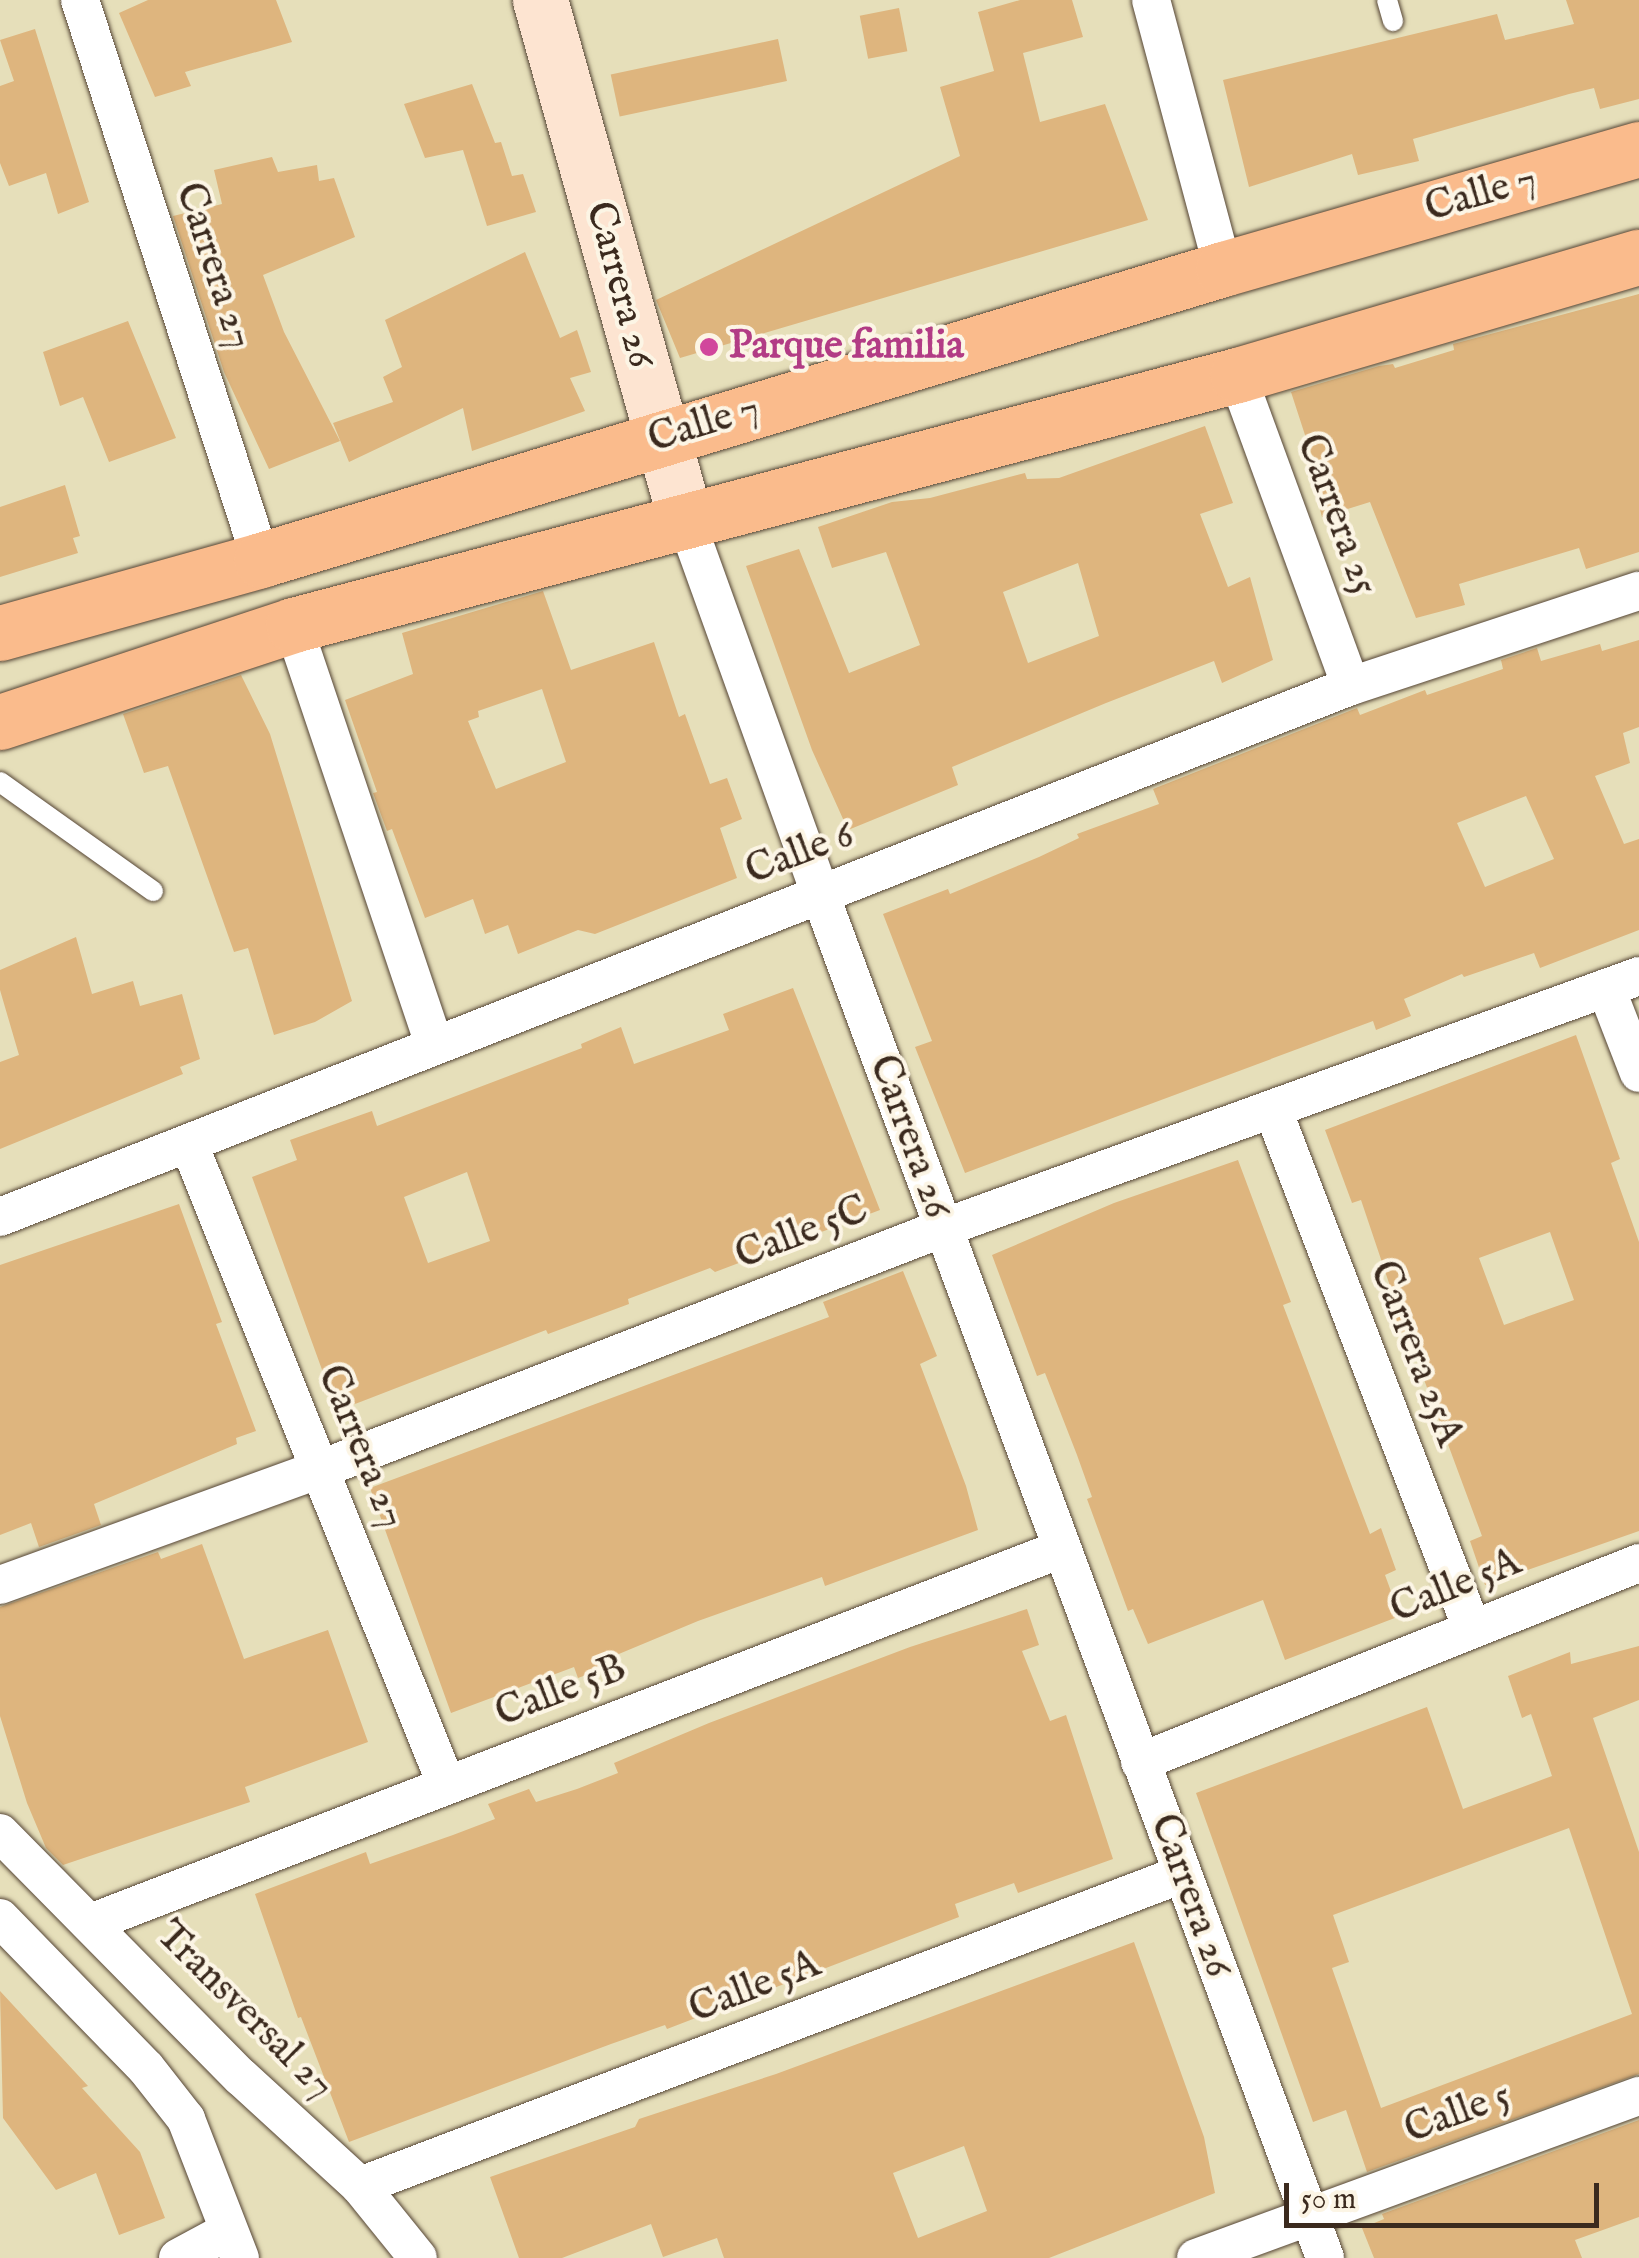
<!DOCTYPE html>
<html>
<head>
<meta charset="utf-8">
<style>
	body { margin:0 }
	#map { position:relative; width:1639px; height:2258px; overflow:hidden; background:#e6dfba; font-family:"IM FELL English",serif }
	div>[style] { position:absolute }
	.building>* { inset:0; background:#deb57e; transform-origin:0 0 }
	.roads { filter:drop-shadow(0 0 2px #554535) drop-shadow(0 0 2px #554535) }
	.lane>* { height:20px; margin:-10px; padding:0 10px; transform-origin:10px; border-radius:10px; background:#fff }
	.street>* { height:38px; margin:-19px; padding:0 19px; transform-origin:19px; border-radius:19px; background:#fff }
	.secondary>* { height:55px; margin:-27.5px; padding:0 27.5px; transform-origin:27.5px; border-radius:27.5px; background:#fde4d1 }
	.primary>* { height:55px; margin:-27.5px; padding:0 27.5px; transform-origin:27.5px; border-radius:27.5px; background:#fabb8c }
	.dots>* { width:28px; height:28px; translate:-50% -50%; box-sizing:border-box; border:5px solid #fcf5e5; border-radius:50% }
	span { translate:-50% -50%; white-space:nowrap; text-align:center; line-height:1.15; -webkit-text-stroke:8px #fcf5e5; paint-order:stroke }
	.street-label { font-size:40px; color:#3b2a1e }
	.hotel-label { font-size:40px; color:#b23c85; font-weight:700 }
	.left { translate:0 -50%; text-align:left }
	.scale { position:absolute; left:1284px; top:2183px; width:315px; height:45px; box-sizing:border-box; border:5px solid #3b2a1e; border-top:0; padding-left:12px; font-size:30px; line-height:35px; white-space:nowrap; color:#3b2a1e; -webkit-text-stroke:8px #fcf5e5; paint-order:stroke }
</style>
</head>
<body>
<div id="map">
	<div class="building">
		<i style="clip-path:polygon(148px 0,276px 0,292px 42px,185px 72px,191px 86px,155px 97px,119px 13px)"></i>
		<i style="clip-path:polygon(1020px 0,1072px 0,1083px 37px,1023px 53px,1040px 122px,1105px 104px,1148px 220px,680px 358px,656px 300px,960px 156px,940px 87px,994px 71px,978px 12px)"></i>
		<i style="clip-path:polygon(1566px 0,1639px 0,1639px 99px,1600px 109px,1594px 88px,1569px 94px,1413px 139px,1419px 161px,1358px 175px,1352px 154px,1249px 187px,1223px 80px,1497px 14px,1505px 40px,1574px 24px)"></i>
		<i style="left:899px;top:8px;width:44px;height:40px;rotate:79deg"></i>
		<i style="clip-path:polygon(35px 29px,89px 202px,58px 214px,46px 173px,9px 186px,0 163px,0 86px,14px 81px,0 40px)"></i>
		<i style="left:778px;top:39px;width:43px;height:171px;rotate:78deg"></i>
		<i style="clip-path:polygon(472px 84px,495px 143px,501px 142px,512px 176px,523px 174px,536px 212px,487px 226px,463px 150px,425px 158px,404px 104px)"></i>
		<i style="clip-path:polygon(272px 157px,278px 172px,317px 165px,319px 181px,334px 178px,355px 237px,263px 275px,284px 332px,340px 441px,269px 469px,224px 372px,173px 216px,222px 204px,214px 170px)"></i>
		<i style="clip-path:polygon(525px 252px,560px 338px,577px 330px,591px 372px,570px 378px,585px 411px,472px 451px,463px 408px,349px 462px,333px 423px,393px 402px,383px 377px,402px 367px,385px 320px)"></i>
		<i style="clip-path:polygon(1639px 294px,1639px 552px,1586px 569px,1579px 548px,1459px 584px,1465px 605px,1416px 618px,1370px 502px,1322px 517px,1312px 480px,1319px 478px,1291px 392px,1379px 366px,1393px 364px,1395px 368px,1454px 350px,1453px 344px)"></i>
		<i style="clip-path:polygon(128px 321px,176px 438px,109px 462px,83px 397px,60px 406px,43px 352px)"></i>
		<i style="clip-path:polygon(evenodd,1205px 426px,1233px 503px,1200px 514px,1228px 587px,1250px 577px,1273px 660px,1222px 683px,1214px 661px,1106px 703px,952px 767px,958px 785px,848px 830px,812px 750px,746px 566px,799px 549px,849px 673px,920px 645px,886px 552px,832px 568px,818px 527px,892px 502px,930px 498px,1025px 473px,1027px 479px,1059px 478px,1205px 426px,1078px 563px,1099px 636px,1028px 663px,1003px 592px,1078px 563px)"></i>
		<i style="clip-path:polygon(65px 485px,80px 536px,73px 538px,78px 553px,0 577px,0 507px)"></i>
		<i style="clip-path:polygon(evenodd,543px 591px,571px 670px,654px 642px,679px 717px,685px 714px,710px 784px,727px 778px,742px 819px,720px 828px,737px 878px,595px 934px,578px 930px,518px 954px,508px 925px,485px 934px,473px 899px,425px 918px,392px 829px,387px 831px,373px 793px,377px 792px,345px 700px,413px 674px,402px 633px,543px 591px,542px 689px,566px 762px,496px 789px,468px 721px,479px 717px,478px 711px,542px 689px)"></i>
		<i style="clip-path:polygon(evenodd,1639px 640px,1639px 727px,1623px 733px,1630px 763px,1595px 776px,1624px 844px,1639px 839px,1639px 930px,1540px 968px,1534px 953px,1464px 977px,1462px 974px,1404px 999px,1411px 1016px,1376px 1030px,1373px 1021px,965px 1173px,915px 1047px,932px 1041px,883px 914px,948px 889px,950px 894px,1039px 857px,1079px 838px,1077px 834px,1159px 804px,1153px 789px,1357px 708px,1360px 715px,1425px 690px,1427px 695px,1503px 669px,1501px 660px,1537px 648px,1541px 661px,1600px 644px,1602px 651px,1639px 640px,1526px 796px,1554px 859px,1485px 887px,1457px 823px,1526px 796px)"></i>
		<i style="clip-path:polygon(241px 675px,270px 734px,352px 1001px,315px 1022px,274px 1035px,248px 948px,234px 952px,168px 766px,144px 773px,123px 714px)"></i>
		<i style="clip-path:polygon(76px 937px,92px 994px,133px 981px,140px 1006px,182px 994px,200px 1059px,180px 1067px,183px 1074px,0 1149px,0 1062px,19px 1055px,0 990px,0 970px)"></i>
		<i style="clip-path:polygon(evenodd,793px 988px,880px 1210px,715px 1272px,710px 1268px,628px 1299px,629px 1304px,594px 1317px,548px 1334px,546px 1330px,337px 1411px,252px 1177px,297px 1160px,290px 1140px,372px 1111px,377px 1126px,582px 1048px,581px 1044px,621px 1027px,634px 1064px,729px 1030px,723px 1014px,793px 988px,467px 1172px,490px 1241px,428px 1263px,404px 1197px,467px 1172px)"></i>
		<i style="clip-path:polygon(evenodd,1576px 1035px,1620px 1159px,1611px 1163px,1639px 1242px,1639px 1531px,1485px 1585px,1470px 1541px,1482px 1536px,1406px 1331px,1397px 1334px,1382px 1293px,1391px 1289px,1361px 1200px,1352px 1203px,1325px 1130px,1576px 1035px,1550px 1232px,1574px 1300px,1504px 1325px,1479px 1258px,1550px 1232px)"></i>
		<i style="clip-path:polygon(1238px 1160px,1291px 1302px,1283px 1305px,1370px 1534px,1381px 1528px,1396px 1570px,1385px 1575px,1400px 1616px,1285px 1660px,1263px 1600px,1148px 1644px,1133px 1609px,1128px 1611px,1087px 1499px,1092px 1497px,1077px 1455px,1045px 1373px,1037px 1376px,992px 1255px,1114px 1203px)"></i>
		<i style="clip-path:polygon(179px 1204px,222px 1322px,216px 1324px,256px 1431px,236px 1438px,237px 1444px,94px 1504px,101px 1525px,39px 1547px,31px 1523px,0 1535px,0 1265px)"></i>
		<i style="clip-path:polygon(903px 1271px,937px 1356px,920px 1364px,966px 1486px,978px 1530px,825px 1586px,822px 1577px,698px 1621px,614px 1656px,616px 1664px,578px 1678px,574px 1667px,451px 1713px,370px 1488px,829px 1317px,823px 1302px)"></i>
		<i style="clip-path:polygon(202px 1544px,244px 1659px,328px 1630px,368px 1742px,245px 1787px,250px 1802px,63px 1865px,46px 1848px,27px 1803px,0 1716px,0 1607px,158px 1552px,161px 1559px)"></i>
		<i style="clip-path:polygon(1027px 1609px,1039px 1645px,1022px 1651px,1050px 1721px,1066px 1715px,1113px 1859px,1018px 1893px,1014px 1883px,955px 1904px,959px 1917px,667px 2029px,665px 2025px,611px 2044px,349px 2142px,301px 2017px,298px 2018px,255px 1894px,366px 1852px,370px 1864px,453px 1835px,495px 1819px,488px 1804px,529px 1789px,536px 1802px,577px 1789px,618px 1773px,614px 1763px,709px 1723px,910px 1647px)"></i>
		<i style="clip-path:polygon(evenodd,1639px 1646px,1639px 1700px,1593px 1718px,1639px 1852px,1639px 2074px,1367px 2172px,1346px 2110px,1313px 2122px,1196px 1793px,1427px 1707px,1463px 1809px,1552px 1776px,1531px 1714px,1522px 1718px,1508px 1676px,1570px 1652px,1571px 1664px,1639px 1646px,1569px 1828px,1632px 2014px,1381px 2108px,1332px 1968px,1349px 1962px,1333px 1915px,1569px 1828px)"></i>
		<i style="clip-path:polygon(evenodd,1134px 1942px,1204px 2137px,1215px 2193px,1049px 2258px,724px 2258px,717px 2238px,663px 2257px,651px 2224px,562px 2258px,519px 2258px,490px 2177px,635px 2127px,639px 2119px,776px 2074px,1134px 1942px,964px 2146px,987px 2211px,918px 2238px,893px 2173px,964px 2146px)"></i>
		<i style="clip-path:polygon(0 1991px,88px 2086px,82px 2088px,140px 2152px,165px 2218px,119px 2235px,96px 2173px,56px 2190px,3px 2118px)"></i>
		<i style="clip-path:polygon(1639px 2120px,1639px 2217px,1575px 2240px,1582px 2258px,1374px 2258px,1362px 2228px,1384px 2219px,1382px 2214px)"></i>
	</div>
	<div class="roads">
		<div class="lane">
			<i style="left:1387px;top:0;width:22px;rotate:74deg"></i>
			<i style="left:0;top:782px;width:188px;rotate:35.5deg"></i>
		</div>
		<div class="street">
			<i style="left:80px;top:0;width:589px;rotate:72.09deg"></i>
			<i style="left:1151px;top:0;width:278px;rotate:75deg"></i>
			<i style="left:1237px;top:375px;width:331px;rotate:69.9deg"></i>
			<i style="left:685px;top:518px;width:400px;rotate:70.2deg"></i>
			<i style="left:820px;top:894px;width:1454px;rotate:69.68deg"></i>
			<i style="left:293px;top:625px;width:443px;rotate:71.4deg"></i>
			<i style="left:1606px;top:988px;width:91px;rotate:68.8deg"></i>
			<i style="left:1273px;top:1110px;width:556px;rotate:69.02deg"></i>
			<i style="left:189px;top:1144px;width:690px;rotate:68.12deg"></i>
			<i style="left:0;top:1217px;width:1452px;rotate:-21.46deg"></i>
			<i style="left:1351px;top:686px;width:303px;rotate:-18.3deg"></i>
			<i style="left:0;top:1585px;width:341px;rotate:-19.9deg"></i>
			<i style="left:321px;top:1469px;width:667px;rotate:-21.18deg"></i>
			<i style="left:943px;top:1228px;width:740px;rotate:-19.9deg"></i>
			<i style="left:1140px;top:1762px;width:537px;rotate:-21.74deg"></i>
			<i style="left:0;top:1833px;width:343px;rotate:45.4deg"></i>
			<i style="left:241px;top:2077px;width:161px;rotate:42.5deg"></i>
			<i style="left:360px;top:2186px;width:92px;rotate:51.1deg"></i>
			<i style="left:0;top:1918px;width:209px;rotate:45.8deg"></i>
			<i style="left:146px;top:2068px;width:65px;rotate:51.9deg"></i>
			<i style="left:186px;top:2119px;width:149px;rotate:68.8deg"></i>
			<i style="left:93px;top:1922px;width:1037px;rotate:-21.07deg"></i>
			<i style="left:360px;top:2186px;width:879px;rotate:-20.78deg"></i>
			<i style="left:178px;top:2258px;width:57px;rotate:-28.4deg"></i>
			<i style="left:1196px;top:2258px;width:472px;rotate:-20.1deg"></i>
		</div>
		<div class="secondary">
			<i style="left:540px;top:0;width:538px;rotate:74.36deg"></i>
		</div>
		<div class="primary">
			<i style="left:0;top:633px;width:271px;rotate:-15.6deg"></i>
			<i style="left:261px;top:560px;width:1005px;rotate:-16.83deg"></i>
			<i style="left:1223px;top:269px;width:433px;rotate:-16.1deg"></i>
			<i style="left:0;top:722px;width:309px;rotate:-18.3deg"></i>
			<i style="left:293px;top:625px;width:977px;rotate:-14.83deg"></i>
			<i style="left:1237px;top:375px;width:419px;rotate:-16.4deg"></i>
		</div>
	</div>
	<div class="dots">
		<i style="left:709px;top:347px;background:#d1479c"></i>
	</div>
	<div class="street-label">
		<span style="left:1481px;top:195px;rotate:-16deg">Calle 7</span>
		<span style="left:213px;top:266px;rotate:72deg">Carrera 27</span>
		<span style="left:619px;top:285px;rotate:75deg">Carrera 26</span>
		<span style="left:704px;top:425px;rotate:-17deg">Calle 7</span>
		<span style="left:1336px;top:515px;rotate:70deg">Carrera 25</span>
		<span style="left:800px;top:854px;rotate:-21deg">Calle 6</span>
		<span style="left:909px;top:1137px;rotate:70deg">Carrera 26</span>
		<span style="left:802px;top:1234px;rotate:-21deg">Calle 5C</span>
		<span style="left:1415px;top:1354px;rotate:69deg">Carrera 25A</span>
		<span style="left:360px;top:1447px;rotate:68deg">Carrera 27</span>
		<span style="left:1456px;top:1587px;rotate:-22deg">Calle 5A</span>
		<span style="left:561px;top:1692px;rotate:-21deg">Calle 5B</span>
		<span style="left:1190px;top:1896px;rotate:70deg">Carrera 26</span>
		<span style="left:755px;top:1988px;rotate:-21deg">Calle 5A</span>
		<span style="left:244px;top:2011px;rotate:45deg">Transversal 27</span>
		<span style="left:1458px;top:2114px;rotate:-20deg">Calle 5</span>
	</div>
	<div class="hotel-label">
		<span class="left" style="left:729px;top:347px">Parque familia</span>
	</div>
	<div class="scale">50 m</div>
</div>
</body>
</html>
